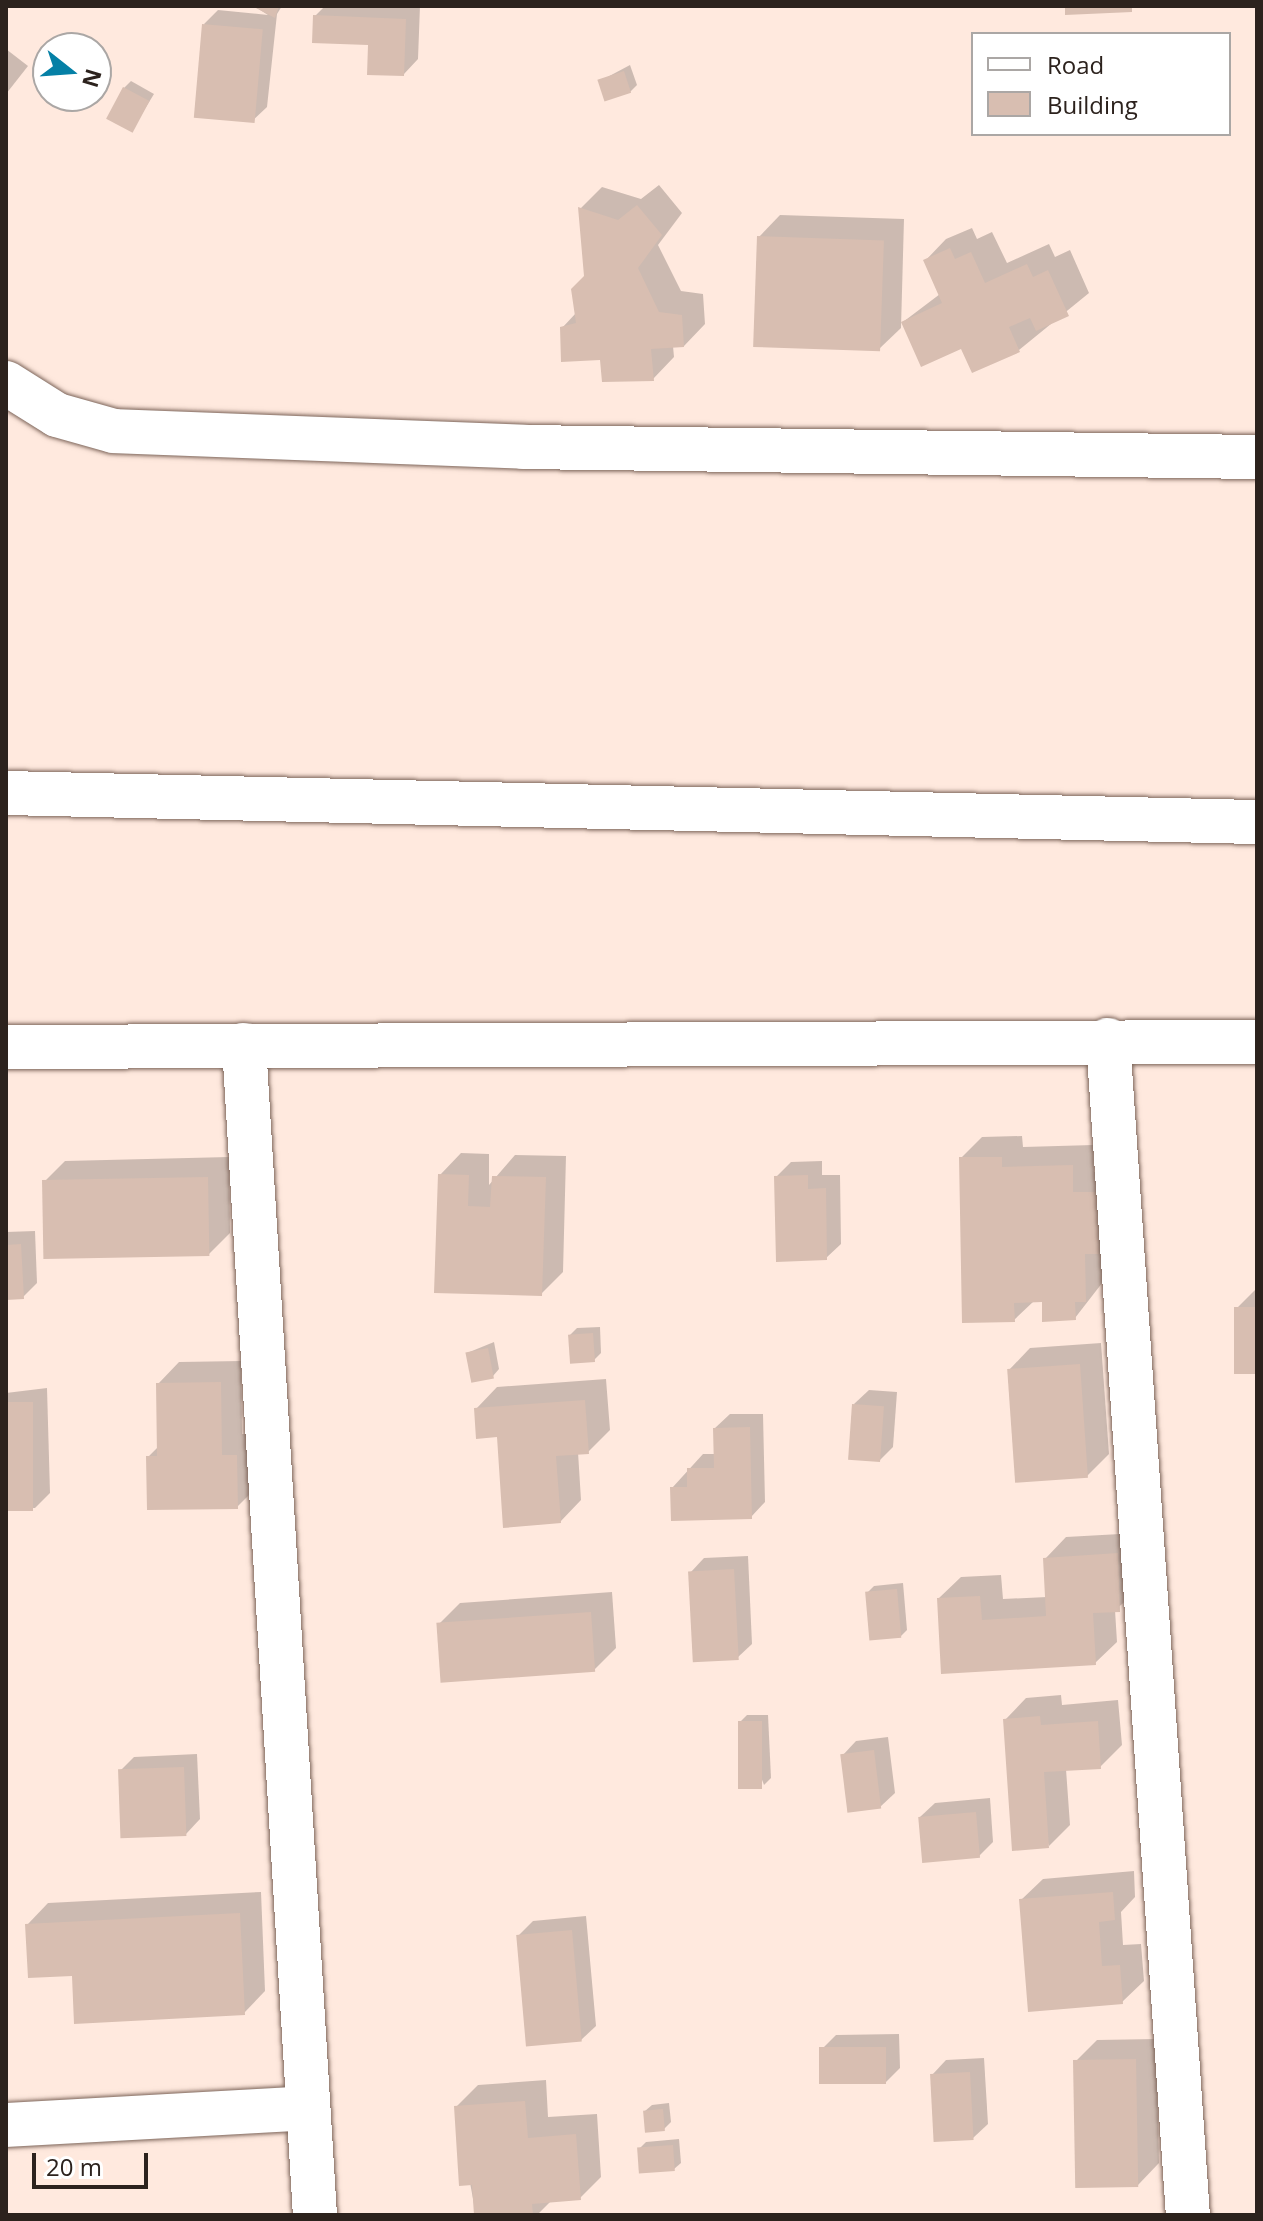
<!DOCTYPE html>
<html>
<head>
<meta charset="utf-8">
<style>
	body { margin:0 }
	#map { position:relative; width:1263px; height:2221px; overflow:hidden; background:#ffe9de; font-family:"Open Sans",sans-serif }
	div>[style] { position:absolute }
	.shadow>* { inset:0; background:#0003 }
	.building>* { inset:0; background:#d8beb1; transform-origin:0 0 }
	.roads { filter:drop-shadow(0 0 2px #7d655a) drop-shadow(0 0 2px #7d655a) }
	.minor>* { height:44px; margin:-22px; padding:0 22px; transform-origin:22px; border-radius:22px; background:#fff }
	span { translate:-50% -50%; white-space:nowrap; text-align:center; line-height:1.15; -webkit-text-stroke:7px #fff; paint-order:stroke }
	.frame { position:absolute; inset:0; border:8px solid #2c221d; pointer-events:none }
	.legend { position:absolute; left:971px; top:32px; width:260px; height:104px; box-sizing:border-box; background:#fff; border:2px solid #aba7a5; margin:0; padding:10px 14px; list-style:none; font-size:24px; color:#2c221d }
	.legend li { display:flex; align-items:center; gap:16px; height:40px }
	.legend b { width:40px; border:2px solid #aba7a5 }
	.north { position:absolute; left:32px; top:32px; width:80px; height:80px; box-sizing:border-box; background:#fff; border:2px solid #aba7a5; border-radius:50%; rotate:107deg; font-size:22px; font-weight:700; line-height:32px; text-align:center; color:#2c221d }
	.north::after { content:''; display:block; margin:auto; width:28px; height:36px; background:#0580a6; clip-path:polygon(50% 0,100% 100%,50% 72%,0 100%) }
	.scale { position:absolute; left:32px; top:2153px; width:116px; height:36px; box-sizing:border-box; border:4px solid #2c221d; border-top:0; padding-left:10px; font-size:24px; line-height:28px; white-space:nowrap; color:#2c221d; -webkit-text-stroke:6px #fff; paint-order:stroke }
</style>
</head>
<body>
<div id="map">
	<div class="shadow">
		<i style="clip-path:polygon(254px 6px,282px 6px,277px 14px,267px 107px,252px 121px,204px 24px,218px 10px,268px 15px)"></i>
		<i style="clip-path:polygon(325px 6px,420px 6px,418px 59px,404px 74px,370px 43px,315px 16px)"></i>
		<i style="clip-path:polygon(6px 49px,28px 66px,6px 94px)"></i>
		<i style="clip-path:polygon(630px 65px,637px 85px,630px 92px,600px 81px)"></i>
		<i style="clip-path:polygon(131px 81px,154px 94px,132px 130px,124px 88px)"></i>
		<i style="clip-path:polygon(659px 185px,682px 213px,658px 245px,681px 291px,703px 294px,705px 324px,684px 346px,673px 346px,674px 357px,653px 379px,602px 358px,562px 328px,576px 313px,586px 276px,581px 208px,602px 187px,641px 199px)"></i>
		<i style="clip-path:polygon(780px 215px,904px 219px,901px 328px,879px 349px,759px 237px)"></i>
		<i style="clip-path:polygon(972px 228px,977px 239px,992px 232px,1007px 263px,1049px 244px,1055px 257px,1070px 250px,1089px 293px,1019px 350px,962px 346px,903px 322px,940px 294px,925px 261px,946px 239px)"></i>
		<i style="clip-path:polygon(1022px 1136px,1023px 1147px,1093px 1145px,1094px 1172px,1118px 1171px,1106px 1278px,1075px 1318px,1044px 1300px,1034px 1301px,1014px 1320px,961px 1158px,982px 1137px)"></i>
		<i style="clip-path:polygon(461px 1153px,489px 1154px,489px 1185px,515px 1155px,566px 1156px,563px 1272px,541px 1294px,440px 1175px)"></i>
		<i style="clip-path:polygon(229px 1157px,230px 1233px,209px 1254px,44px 1182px,65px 1161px)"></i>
		<i style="clip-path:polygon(822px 1161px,822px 1175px,840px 1175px,841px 1244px,826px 1258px,776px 1177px,791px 1162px)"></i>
		<i style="clip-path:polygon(35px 1231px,37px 1283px,23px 1297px,6px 1298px,6px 1232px)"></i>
		<i style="clip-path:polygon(1257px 1288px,1257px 1372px,1236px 1309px)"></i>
		<i style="clip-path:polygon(600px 1327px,601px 1353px,594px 1360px,570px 1335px,577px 1328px)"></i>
		<i style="clip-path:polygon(494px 1342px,499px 1369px,493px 1376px,467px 1353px)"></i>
		<i style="clip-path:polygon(1101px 1343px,1109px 1454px,1087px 1476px,1009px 1370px,1030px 1348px)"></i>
		<i style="clip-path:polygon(241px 1361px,242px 1434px,258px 1434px,259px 1485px,237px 1507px,148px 1457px,158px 1447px,158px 1384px,179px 1362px)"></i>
		<i style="clip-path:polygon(606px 1379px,610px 1430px,588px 1452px,578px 1452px,581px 1500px,560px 1522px,476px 1409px,497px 1387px)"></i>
		<i style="clip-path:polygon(47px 1388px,50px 1493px,35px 1508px,6px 1509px,6px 1393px)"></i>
		<i style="clip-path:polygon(869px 1390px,897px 1392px,893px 1447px,879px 1461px,854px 1404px)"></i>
		<i style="clip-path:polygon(730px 1414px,763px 1414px,765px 1502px,751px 1517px,672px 1488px,703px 1454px,716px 1454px,715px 1428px)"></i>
		<i style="clip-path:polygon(1138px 1533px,1141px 1588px,1115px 1610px,1117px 1642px,1095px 1663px,943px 1672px,939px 1598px,961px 1577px,1001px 1575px,1003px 1599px,1047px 1597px,1045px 1559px,1066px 1537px)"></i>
		<i style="clip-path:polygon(748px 1556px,752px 1644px,737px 1658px,690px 1573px,704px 1558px)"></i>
		<i style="clip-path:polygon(903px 1583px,907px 1630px,900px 1637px,868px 1592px,874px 1586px)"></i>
		<i style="clip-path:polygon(612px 1592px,616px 1648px,594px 1670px,439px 1624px,460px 1603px)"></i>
		<i style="clip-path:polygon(1061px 1695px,1062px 1705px,1118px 1700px,1122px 1745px,1100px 1767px,1066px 1769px,1070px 1825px,1049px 1846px,1005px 1720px,1026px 1698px)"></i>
		<i style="clip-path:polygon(747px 1715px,768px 1715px,771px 1778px,764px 1785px,740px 1722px)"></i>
		<i style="clip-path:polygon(888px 1737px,895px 1793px,880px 1807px,842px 1756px,856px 1741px)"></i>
		<i style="clip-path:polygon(197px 1754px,200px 1819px,186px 1834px,120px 1771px,134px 1757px)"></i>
		<i style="clip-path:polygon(990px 1798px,993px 1842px,979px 1856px,920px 1817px,935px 1803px)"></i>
		<i style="clip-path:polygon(1134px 1871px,1135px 1897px,1121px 1912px,1123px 1945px,1141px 1944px,1144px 1981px,1122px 2002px,1021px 1900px,1043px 1879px)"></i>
		<i style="clip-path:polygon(261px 1892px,265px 1991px,244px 2013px,27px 1925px,48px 1903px)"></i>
		<i style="clip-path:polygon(586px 1916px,596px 2026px,581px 2040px,518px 1936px,533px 1921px)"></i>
		<i style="clip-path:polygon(899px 2034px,900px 2068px,886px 2082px,821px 2050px,836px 2035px)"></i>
		<i style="clip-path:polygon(1156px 2039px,1159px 2163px,1138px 2185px,1075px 2062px,1097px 2040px)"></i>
		<i style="clip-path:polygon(984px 2058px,988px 2124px,973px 2138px,932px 2075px,946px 2060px)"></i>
		<i style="clip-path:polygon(546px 2080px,548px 2117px,597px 2114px,601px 2177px,580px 2198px,552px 2200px,537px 2215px,476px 2215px,456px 2107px,478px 2085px)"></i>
		<i style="clip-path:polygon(669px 2103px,671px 2122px,664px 2129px,645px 2111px,652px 2105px)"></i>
		<i style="clip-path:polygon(679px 2139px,681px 2163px,674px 2169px,639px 2149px,646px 2142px)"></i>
	</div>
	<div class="building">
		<i style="clip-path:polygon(252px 6px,279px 6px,275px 18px)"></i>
		<i style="clip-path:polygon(1065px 6px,1132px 6px,1132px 12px,1065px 15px)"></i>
		<i style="clip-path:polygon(313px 15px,406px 19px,404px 76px,367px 75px,368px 45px,312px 43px)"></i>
		<i style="left:202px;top:24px;width:61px;height:94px;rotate:5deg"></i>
		<i style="left:624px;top:71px;width:23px;height:28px;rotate:72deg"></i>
		<i style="left:123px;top:87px;width:30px;height:36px;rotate:28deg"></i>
		<i style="clip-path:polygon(637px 205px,662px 235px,638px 268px,659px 312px,682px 315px,684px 347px,651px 349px,654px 381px,602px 382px,600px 360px,561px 362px,560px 327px,576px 323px,571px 289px,584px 276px,578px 207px,618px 220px)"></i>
		<i style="left:757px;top:236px;width:127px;height:111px;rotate:2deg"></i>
		<i style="clip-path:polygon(950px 248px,955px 259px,971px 252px,985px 283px,1027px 264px,1033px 277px,1048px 270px,1069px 316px,1036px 331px,1030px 318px,1009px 327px,1020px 352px,972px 373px,961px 349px,921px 367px,901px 322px,942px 303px,923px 260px)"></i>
		<i style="clip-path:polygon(959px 1157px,1002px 1157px,1002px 1167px,1073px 1165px,1073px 1192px,1097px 1192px,1099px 1254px,1085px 1254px,1086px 1302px,1075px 1302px,1076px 1320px,1042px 1322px,1042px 1302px,1014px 1303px,1015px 1322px,962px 1323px)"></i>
		<i style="clip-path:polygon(438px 1174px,469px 1175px,468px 1206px,490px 1207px,492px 1176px,546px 1177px,542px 1296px,434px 1293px)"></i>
		<i style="clip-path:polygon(808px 1175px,808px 1189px,826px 1188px,827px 1260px,776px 1262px,774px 1176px)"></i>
		<i style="left:208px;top:1177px;width:79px;height:166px;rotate:89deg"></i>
		<i style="clip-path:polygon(21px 1244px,24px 1299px,6px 1300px,6px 1245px)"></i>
		<i style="left:1257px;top:1307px;width:67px;height:23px;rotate:90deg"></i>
		<i style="left:593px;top:1333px;width:29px;height:25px;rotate:86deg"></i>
		<i style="left:488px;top:1348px;width:31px;height:23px;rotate:79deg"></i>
		<i style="left:1080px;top:1364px;width:114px;height:73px;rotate:86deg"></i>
		<i style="clip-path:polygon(221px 1382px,222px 1455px,237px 1455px,238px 1509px,147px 1510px,146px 1456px,157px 1456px,156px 1383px)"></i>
		<i style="clip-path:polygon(585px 1400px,589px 1454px,556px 1456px,561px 1523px,503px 1528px,497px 1437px,476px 1439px,474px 1408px)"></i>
		<i style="left:6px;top:1402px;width:27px;height:109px"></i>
		<i style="left:852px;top:1404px;width:32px;height:56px;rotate:4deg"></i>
		<i style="clip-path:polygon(750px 1427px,752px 1519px,671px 1521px,670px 1487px,687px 1487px,687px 1468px,714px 1468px,713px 1428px)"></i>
		<i style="clip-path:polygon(1118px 1553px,1120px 1612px,1093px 1613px,1096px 1665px,941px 1674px,937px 1598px,980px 1596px,982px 1620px,1046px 1616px,1043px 1558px)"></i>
		<i style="left:734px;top:1569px;width:91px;height:46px;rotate:87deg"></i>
		<i style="left:897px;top:1589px;width:49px;height:32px;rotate:85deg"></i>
		<i style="left:591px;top:1612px;width:60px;height:155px;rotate:86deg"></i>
		<i style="clip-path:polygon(1040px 1716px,1041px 1725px,1098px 1721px,1101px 1769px,1044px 1772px,1049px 1848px,1012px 1851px,1003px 1719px)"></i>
		<i style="left:738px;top:1721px;width:24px;height:68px"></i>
		<i style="left:874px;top:1750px;width:59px;height:34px;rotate:83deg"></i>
		<i style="left:184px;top:1767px;width:69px;height:66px;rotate:88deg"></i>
		<i style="left:976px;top:1812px;width:46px;height:58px;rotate:85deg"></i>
		<i style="clip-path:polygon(1113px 1892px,1115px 1920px,1099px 1922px,1102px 1966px,1120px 1965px,1123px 2004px,1028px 2012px,1019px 1899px)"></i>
		<i style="clip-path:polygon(240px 1913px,245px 2015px,74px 2024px,72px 1976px,28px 1978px,25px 1924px)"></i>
		<i style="left:572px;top:1930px;width:112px;height:56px;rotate:85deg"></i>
		<i style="left:886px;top:2047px;width:37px;height:67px;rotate:90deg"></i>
		<i style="left:1136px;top:2059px;width:128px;height:63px;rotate:89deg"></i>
		<i style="left:970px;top:2072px;width:68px;height:40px;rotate:87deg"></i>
		<i style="clip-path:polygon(525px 2101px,528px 2138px,576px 2134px,581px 2200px,532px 2204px,533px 2215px,474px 2215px,472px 2185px,459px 2186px,454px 2106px)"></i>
		<i style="left:663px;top:2109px;width:22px;height:20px;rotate:85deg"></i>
		<i style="left:673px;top:2145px;width:26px;height:36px;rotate:86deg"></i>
	</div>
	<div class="roads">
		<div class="minor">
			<i style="left:6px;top:383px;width:60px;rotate:32.1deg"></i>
			<i style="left:57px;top:415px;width:59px;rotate:15.7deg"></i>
			<i style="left:114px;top:431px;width:409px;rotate:2.2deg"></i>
			<i style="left:523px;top:447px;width:734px;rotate:0.78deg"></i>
			<i style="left:6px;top:793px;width:1251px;rotate:1.33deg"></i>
			<i style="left:1108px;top:1040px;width:1178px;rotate:86.11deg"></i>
			<i style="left:244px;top:1045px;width:1172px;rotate:86.53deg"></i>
			<i style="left:6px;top:1047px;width:1251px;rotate:-0.23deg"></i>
			<i style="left:6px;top:2125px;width:302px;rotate:-3.2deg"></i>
		</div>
	</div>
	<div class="frame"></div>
	<ul class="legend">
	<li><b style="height:10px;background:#fff"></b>Road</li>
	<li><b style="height:22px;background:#d8beb1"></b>Building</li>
	</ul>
	<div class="north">N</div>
	<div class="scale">20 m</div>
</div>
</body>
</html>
